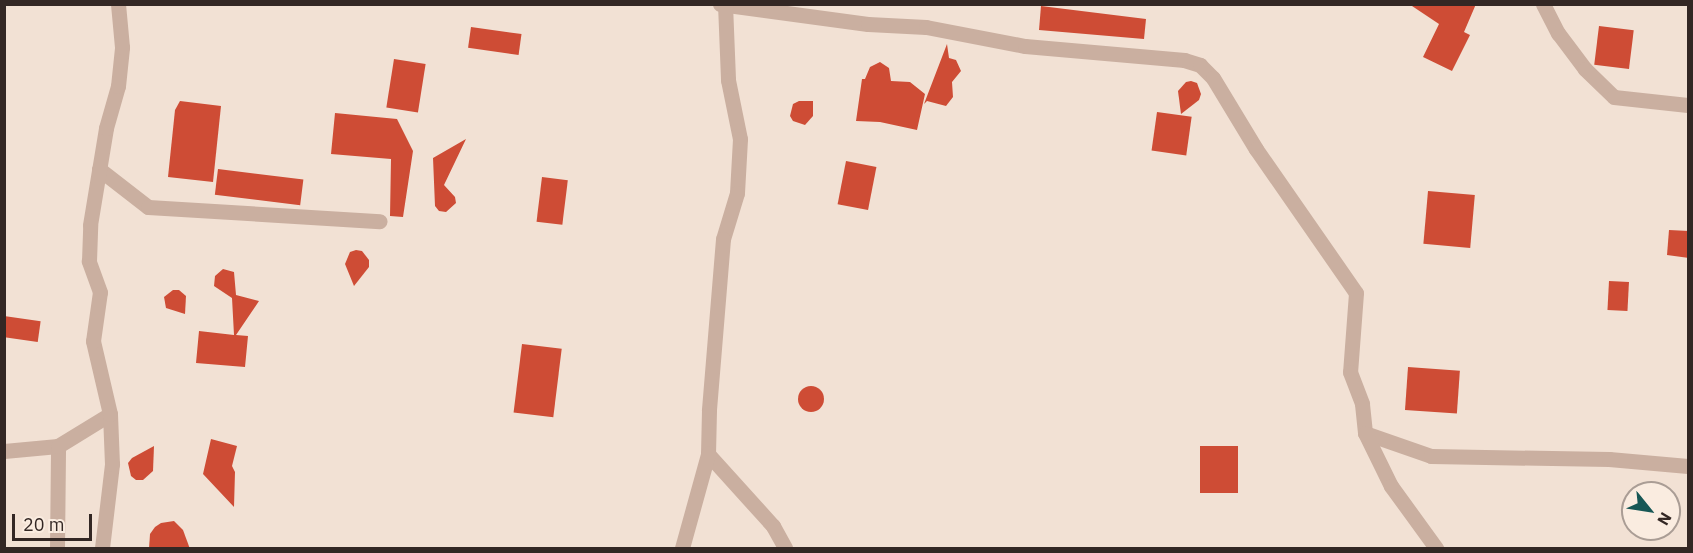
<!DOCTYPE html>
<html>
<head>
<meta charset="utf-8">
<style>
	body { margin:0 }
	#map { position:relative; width:1693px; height:553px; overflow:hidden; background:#f2e1d4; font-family:"IBM Plex Sans",sans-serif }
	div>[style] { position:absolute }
	.building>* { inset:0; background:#ce4c35; transform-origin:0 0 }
	.round { border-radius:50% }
	.minor>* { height:15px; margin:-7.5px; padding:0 7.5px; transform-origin:7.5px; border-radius:7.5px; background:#caafa0 }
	span { translate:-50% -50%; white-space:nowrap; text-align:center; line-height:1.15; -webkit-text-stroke:5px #faece0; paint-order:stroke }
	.frame { position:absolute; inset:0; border:6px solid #332724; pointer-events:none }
	.north { position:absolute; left:1621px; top:481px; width:60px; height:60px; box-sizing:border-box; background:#faece0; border:2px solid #aa9d95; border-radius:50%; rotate:120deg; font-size:16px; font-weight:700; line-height:24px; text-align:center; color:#332724 }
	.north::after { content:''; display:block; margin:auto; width:21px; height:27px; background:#175755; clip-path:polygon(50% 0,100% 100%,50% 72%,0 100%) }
	.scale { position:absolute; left:12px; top:514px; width:80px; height:27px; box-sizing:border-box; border:3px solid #332724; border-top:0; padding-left:8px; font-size:18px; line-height:21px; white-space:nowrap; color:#332724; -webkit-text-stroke:4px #faece0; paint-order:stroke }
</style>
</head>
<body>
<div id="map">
	<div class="building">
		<i style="clip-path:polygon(1409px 4px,1476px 4px,1464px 32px,1470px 35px,1452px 71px,1423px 57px,1439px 24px)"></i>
		<i style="clip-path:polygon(1041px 6px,1146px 19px,1144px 39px,1039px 30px)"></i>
		<i style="left:1599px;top:26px;width:35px;height:39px;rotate:7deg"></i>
		<i style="left:471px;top:27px;width:51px;height:21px;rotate:8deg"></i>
		<i style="clip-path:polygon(947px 44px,949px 58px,956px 60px,961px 71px,952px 82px,953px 97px,946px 106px,927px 101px,924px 104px)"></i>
		<i style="left:394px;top:59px;width:32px;height:49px;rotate:9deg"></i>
		<i style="clip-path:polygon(880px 62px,889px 68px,891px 81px,910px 82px,925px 94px,917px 130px,880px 122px,856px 121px,862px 79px,865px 79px,870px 67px)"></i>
		<i style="clip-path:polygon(1191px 81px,1197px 83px,1201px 94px,1199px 100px,1181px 114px,1178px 91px,1186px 82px)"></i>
		<i style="clip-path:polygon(180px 101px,221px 106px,213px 182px,168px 177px,175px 110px)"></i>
		<i style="clip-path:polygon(799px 101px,813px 101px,813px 116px,805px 125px,793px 121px,790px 116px,793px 104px)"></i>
		<i style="left:1157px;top:112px;width:35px;height:39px;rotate:8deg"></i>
		<i style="clip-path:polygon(335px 113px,397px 119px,413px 151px,403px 217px,390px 216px,391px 159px,331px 154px)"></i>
		<i style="clip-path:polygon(466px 139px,444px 185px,455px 197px,456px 203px,446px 212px,439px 211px,435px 206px,433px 158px)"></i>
		<i style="left:846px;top:161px;width:31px;height:44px;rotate:11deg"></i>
		<i style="left:218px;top:169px;width:86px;height:26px;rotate:7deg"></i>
		<i style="left:542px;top:177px;width:26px;height:45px;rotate:7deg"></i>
		<i style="left:1428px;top:191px;width:47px;height:53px;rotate:5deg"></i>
		<i style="clip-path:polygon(1669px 230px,1689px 231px,1689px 258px,1667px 255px)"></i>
		<i style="clip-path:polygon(356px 250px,362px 251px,369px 260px,369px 267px,354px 286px,345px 264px,350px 252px)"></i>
		<i style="clip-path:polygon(223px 269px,234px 272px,236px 295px,259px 301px,236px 335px,248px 336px,245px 367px,196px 363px,199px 331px,234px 335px,232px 298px,214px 286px,215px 276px)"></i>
		<i style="left:1609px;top:281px;width:20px;height:29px;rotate:3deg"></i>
		<i style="clip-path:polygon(173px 290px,179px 290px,186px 296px,185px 314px,166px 308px,164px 297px)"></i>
		<i style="left:4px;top:316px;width:37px;height:21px;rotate:8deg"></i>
		<i style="left:522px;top:344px;width:40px;height:69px;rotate:7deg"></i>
		<i style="left:1408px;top:367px;width:52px;height:43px;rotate:4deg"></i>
		<i class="round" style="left:798px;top:386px;width:26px;height:26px"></i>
		<i style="clip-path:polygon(211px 439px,237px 446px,232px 466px,235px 472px,234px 507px,203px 474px)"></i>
		<i style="clip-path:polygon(154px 446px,153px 471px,143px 480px,136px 480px,131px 476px,128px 463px,132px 458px)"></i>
		<i style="left:1200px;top:446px;width:38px;height:47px"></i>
		<i style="clip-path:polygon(174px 521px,183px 530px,190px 549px,149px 549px,150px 534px,155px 527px,161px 523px)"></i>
	</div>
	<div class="minor">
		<i style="left:720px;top:4px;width:149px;rotate:7.7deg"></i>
		<i style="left:868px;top:24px;width:58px;rotate:3deg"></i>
		<i style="left:926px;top:27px;width:101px;rotate:10.9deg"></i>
		<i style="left:1025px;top:46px;width:160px;rotate:5deg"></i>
		<i style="left:1184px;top:60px;width:17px;rotate:17deg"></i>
		<i style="left:1200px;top:65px;width:18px;rotate:45deg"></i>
		<i style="left:1213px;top:78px;width:83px;rotate:58.8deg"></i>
		<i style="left:1256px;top:149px;width:175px;rotate:55.2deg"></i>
		<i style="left:1356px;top:293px;width:79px;rotate:94.3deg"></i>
		<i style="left:1350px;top:372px;width:34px;rotate:69deg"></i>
		<i style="left:1362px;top:404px;width:29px;rotate:84deg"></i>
		<i style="left:1365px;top:433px;width:70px;rotate:19.2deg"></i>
		<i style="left:1431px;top:456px;width:178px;rotate:1deg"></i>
		<i style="left:1609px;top:459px;width:79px;rotate:5.1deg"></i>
		<i style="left:725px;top:4px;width:76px;rotate:87.7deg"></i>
		<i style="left:728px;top:80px;width:60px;rotate:78.5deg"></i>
		<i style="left:740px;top:139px;width:54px;rotate:93.2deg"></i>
		<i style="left:737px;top:193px;width:48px;rotate:106.9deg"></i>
		<i style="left:723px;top:239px;width:172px;rotate:94.7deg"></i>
		<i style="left:709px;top:410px;width:44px;rotate:91.3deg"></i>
		<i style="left:708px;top:454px;width:97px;rotate:47.9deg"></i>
		<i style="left:773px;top:526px;width:25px;rotate:61deg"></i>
		<i style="left:1543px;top:4px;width:33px;rotate:63deg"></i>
		<i style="left:1558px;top:33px;width:45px;rotate:53.1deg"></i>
		<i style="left:1585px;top:69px;width:40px;rotate:44deg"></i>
		<i style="left:1614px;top:97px;width:74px;rotate:6.2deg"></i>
		<i style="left:99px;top:169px;width:62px;rotate:37.8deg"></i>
		<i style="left:148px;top:207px;width:232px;rotate:3.5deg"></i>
		<i style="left:1365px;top:433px;width:59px;rotate:63.9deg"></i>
		<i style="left:1391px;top:486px;width:77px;rotate:54deg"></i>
		<i style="left:4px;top:451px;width:54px;rotate:-5.3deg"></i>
		<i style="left:57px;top:548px;width:102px;rotate:-89.4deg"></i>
		<i style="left:58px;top:446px;width:61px;rotate:-31.6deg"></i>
		<i style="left:102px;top:548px;width:85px;rotate:-83.2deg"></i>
		<i style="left:112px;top:464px;width:50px;rotate:-92.3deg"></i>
		<i style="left:110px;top:414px;width:75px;rotate:-103.1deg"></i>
		<i style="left:93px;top:341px;width:49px;rotate:-81.9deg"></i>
		<i style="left:100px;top:292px;width:33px;rotate:-110deg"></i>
		<i style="left:89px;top:261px;width:36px;rotate:-88deg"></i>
		<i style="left:90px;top:225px;width:98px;rotate:-80.6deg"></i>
		<i style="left:106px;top:128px;width:44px;rotate:-74.1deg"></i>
		<i style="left:118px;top:86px;width:39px;rotate:-84deg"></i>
		<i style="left:122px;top:47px;width:43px;rotate:-95.3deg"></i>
		<i style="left:682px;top:548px;width:98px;rotate:-74.5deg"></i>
	</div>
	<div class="frame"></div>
	<div class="north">N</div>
	<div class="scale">20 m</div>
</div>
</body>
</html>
